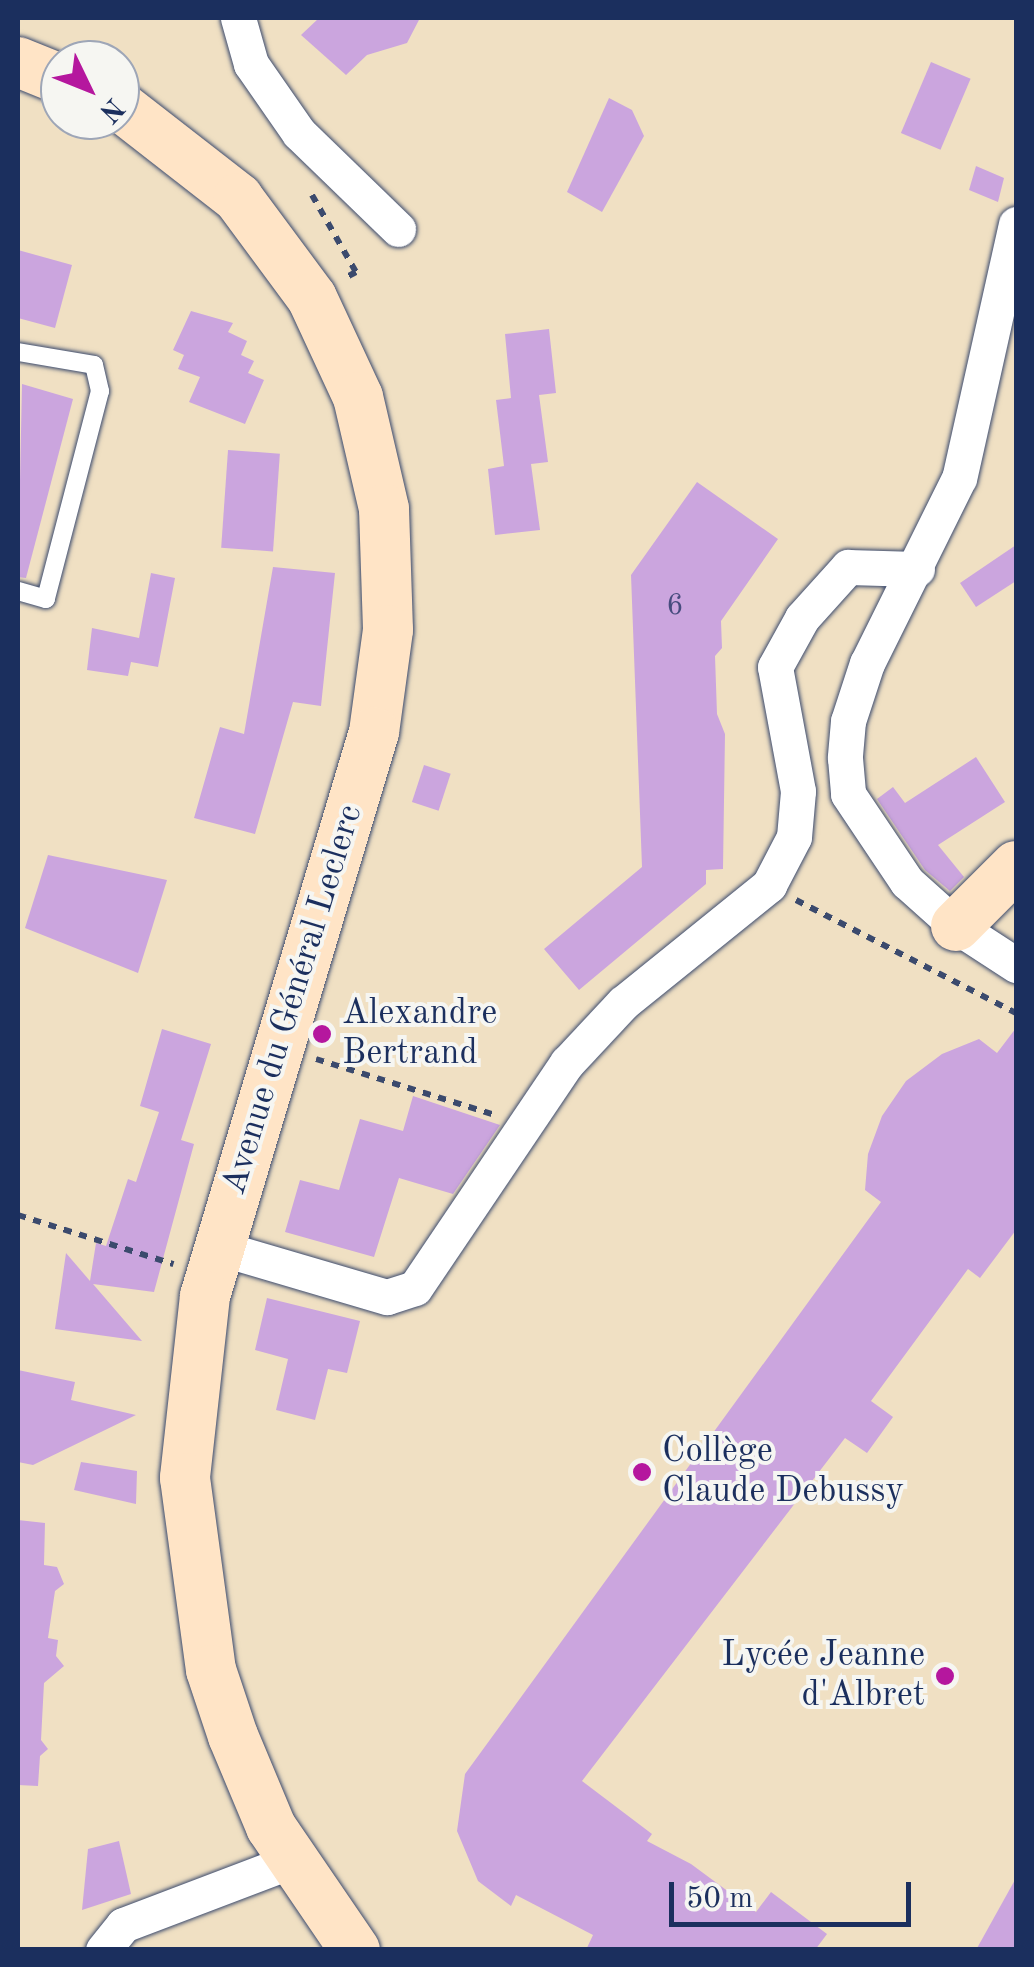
<!DOCTYPE html>
<html>
<head>
<meta charset="utf-8">
<style>
	body { margin:0 }
	#map { position:relative; width:1034px; height:1967px; overflow:hidden; background:#f0e0c3; font-family:"Old Standard TT",serif }
	div>[style] { position:absolute }
	.building>* { inset:0; background:#cba5de; transform-origin:0 0 }
	.path>* { height:6px; margin-top:-3px; transform-origin:0; background:repeating-linear-gradient(90deg,#3b4a6d 0 8px,transparent 0 16px) }
	.roads { filter:drop-shadow(0 0 2px #3b4a6d) drop-shadow(0 0 2px #3b4a6d) }
	.lane>* { height:18px; margin:-9px; padding:0 9px; transform-origin:9px; border-radius:9px; background:#fff }
	.street>* { height:35px; margin:-17.5px; padding:0 17.5px; transform-origin:17.5px; border-radius:17.5px; background:#fff }
	.secondary>* { height:50px; margin:-25px; padding:0 25px; transform-origin:25px; border-radius:25px; background:#ffe4c6 }
	.dots>* { width:28px; height:28px; translate:-50% -50%; box-sizing:border-box; border:5px solid #f6f6f2; border-radius:50% }
	span { translate:-50% -50%; white-space:nowrap; text-align:center; line-height:1.15; -webkit-text-stroke:8px #f6f6f2; paint-order:stroke }
	.number-label { font-size:30px; color:#474c7e }
	.number-label span { -webkit-text-stroke-width:0 }
	.street-label { font-size:35px; color:#1b2f5e }
	.poi-label { font-size:35px; color:#1b2f5e }
	.left { translate:0 -50%; text-align:left }
	.right { translate:-100% -50%; text-align:right }
	.frame { position:absolute; inset:0; border:20px solid #1b2f5e; pointer-events:none }
	.north { position:absolute; left:40px; top:40px; width:100px; height:100px; box-sizing:border-box; background:#f6f6f2; border:2px solid #9ea6b7; border-radius:50%; rotate:133deg; font-size:28px; font-weight:700; line-height:40px; text-align:center; color:#1b2f5e }
	.north::after { content:''; display:block; margin:auto; width:35px; height:45px; background:#b5179e; clip-path:polygon(50% 0,100% 100%,50% 72%,0 100%) }
	.scale { position:absolute; left:669px; top:1882px; width:242px; height:45px; box-sizing:border-box; border:5px solid #1b2f5e; border-top:0; padding-left:12px; font-size:30px; line-height:35px; white-space:nowrap; color:#1b2f5e; -webkit-text-stroke:8px #f6f6f2; paint-order:stroke }
</style>
</head>
<body>
<div id="map">
	<div class="building">
		<i style="clip-path:polygon(319px 18px,420px 18px,407px 43px,367px 55px,346px 75px,301px 35px)"></i>
		<i style="left:931px;top:62px;width:43px;height:77px;rotate:23deg"></i>
		<i style="clip-path:polygon(609px 98px,632px 110px,644px 136px,602px 212px,567px 192px)"></i>
		<i style="clip-path:polygon(976px 166px,1004px 178px,998px 202px,969px 190px)"></i>
		<i style="clip-path:polygon(18px 250px,72px 265px,55px 328px,18px 318px)"></i>
		<i style="clip-path:polygon(191px 311px,233px 323px,228px 332px,247px 341px,241px 355px,254px 361px,248px 373px,264px 380px,245px 424px,189px 402px,200px 377px,178px 369px,184px 355px,173px 350px)"></i>
		<i style="clip-path:polygon(549px 329px,556px 393px,539px 395px,548px 462px,531px 464px,540px 530px,495px 535px,488px 469px,504px 466px,496px 400px,511px 398px,505px 334px)"></i>
		<i style="clip-path:polygon(22px 384px,73px 399px,26px 578px,18px 577px)"></i>
		<i style="left:228px;top:450px;width:52px;height:98px;rotate:4deg"></i>
		<i style="clip-path:polygon(697px 482px,778px 539px,721px 621px,722px 648px,715px 656px,717px 714px,725px 734px,723px 869px,706px 870px,706px 884px,579px 990px,544px 949px,642px 867px,631px 575px)"></i>
		<i style="clip-path:polygon(1016px 545px,1016px 581px,976px 607px,960px 583px)"></i>
		<i style="clip-path:polygon(273px 567px,335px 573px,321px 706px,293px 702px,255px 834px,194px 818px,220px 727px,244px 734px)"></i>
		<i style="clip-path:polygon(151px 573px,175px 578px,158px 667px,131px 662px,128px 676px,87px 670px,92px 628px,139px 638px)"></i>
		<i style="clip-path:polygon(976px 757px,1005px 802px,938px 845px,964px 877px,950px 891px,925px 870px,877px 799px,893px 787px,905px 803px)"></i>
		<i style="left:424px;top:765px;width:28px;height:39px;rotate:18deg"></i>
		<i style="clip-path:polygon(48px 855px,167px 880px,138px 973px,25px 928px)"></i>
		<i style="clip-path:polygon(1016px 1028px,1016px 1230px,980px 1278px,968px 1269px,871px 1401px,893px 1417px,867px 1453px,845px 1438px,582px 1781px,652px 1834px,647px 1841px,691px 1864px,756px 1912px,771px 1892px,827px 1934px,815px 1950px,586px 1950px,593px 1935px,516px 1895px,511px 1906px,478px 1881px,457px 1831px,465px 1774px,881px 1202px,865px 1190px,868px 1154px,882px 1116px,906px 1081px,942px 1054px,979px 1039px,997px 1053px)"></i>
		<i style="clip-path:polygon(162px 1029px,211px 1044px,181px 1140px,194px 1144px,154px 1292px,93px 1284px,142px 1341px,55px 1329px,66px 1253px,90px 1281px,96px 1243px,106px 1246px,128px 1179px,136px 1182px,159px 1112px,140px 1106px)"></i>
		<i style="clip-path:polygon(413px 1096px,500px 1125px,453px 1194px,399px 1178px,374px 1257px,285px 1232px,300px 1180px,339px 1190px,360px 1119px,403px 1131px)"></i>
		<i style="clip-path:polygon(267px 1298px,360px 1321px,347px 1373px,328px 1369px,315px 1420px,276px 1410px,288px 1359px,255px 1350px)"></i>
		<i style="clip-path:polygon(18px 1370px,75px 1382px,71px 1400px,136px 1415px,33px 1465px,18px 1462px)"></i>
		<i style="clip-path:polygon(81px 1462px,137px 1471px,136px 1504px,74px 1490px)"></i>
		<i style="clip-path:polygon(18px 1520px,45px 1523px,44px 1565px,57px 1567px,64px 1584px,55px 1591px,48px 1638px,58px 1640px,56px 1656px,64px 1666px,44px 1683px,41px 1740px,48px 1749px,40px 1756px,38px 1786px,18px 1785px)"></i>
		<i style="clip-path:polygon(119px 1841px,131px 1894px,82px 1910px,88px 1849px)"></i>
		<i style="clip-path:polygon(1016px 1878px,1016px 1950px,976px 1950px)"></i>
	</div>
	<div class="path">
		<i style="left:312px;top:195px;width:89px;rotate:60.3deg"></i>
		<i style="left:356px;top:272px;width:15px;rotate:152deg"></i>
		<i style="left:796px;top:900px;width:247px;rotate:27.2deg"></i>
		<i style="left:316px;top:1059px;width:188px;rotate:17.4deg"></i>
		<i style="left:18px;top:1215px;width:163px;rotate:17.5deg"></i>
	</div>
	<div class="roads">
		<div class="lane">
			<i style="left:18px;top:352px;width:77px;rotate:9.7deg"></i>
			<i style="left:94px;top:365px;width:27px;rotate:77deg"></i>
			<i style="left:100px;top:391px;width:215px;rotate:104.6deg"></i>
			<i style="left:46px;top:599px;width:29px;rotate:-164deg"></i>
		</div>
		<div class="street">
			<i style="left:238px;top:18px;width:48px;rotate:74.2deg"></i>
			<i style="left:251px;top:64px;width:84px;rotate:55.2deg"></i>
			<i style="left:299px;top:133px;width:138px;rotate:44.1deg"></i>
			<i style="left:1016px;top:224px;width:260px;rotate:102.6deg"></i>
			<i style="left:959px;top:478px;width:207px;rotate:116.4deg"></i>
			<i style="left:867px;top:663px;width:61px;rotate:108.1deg"></i>
			<i style="left:848px;top:721px;width:37px;rotate:95deg"></i>
			<i style="left:845px;top:758px;width:36px;rotate:85deg"></i>
			<i style="left:848px;top:794px;width:106px;rotate:56.2deg"></i>
			<i style="left:907px;top:882px;width:66px;rotate:41.9deg"></i>
			<i style="left:956px;top:926px;width:72px;rotate:33deg"></i>
			<i style="left:220px;top:1248px;width:174px;rotate:16.4deg"></i>
			<i style="left:387px;top:1297px;width:29px;rotate:-18deg"></i>
			<i style="left:415px;top:1288px;width:272px;rotate:-56deg"></i>
			<i style="left:567px;top:1063px;width:82px;rotate:-47deg"></i>
			<i style="left:623px;top:1003px;width:188px;rotate:-38.9deg"></i>
			<i style="left:769px;top:885px;width:54px;rotate:-62.5deg"></i>
			<i style="left:794px;top:837px;width:46px;rotate:-85deg"></i>
			<i style="left:798px;top:791px;width:126px;rotate:-100.5deg"></i>
			<i style="left:775px;top:667px;width:56px;rotate:-61.1deg"></i>
			<i style="left:802px;top:618px;width:69px;rotate:-48deg"></i>
			<i style="left:848px;top:567px;width:69px;rotate:1.7deg"></i>
			<i style="left:103px;top:1950px;width:32px;rotate:-51deg"></i>
			<i style="left:123px;top:1925px;width:183px;rotate:-20.8deg"></i>
		</div>
		<div class="secondary">
			<i style="left:18px;top:62px;width:45px;rotate:22deg"></i>
			<i style="left:120px;top:106px;width:150px;rotate:37.9deg"></i>
			<i style="left:238px;top:198px;width:124px;rotate:53.5deg"></i>
			<i style="left:312px;top:298px;width:109px;rotate:65.1deg"></i>
			<i style="left:358px;top:397px;width:115px;rotate:76.9deg"></i>
			<i style="left:384px;top:509px;width:121px;rotate:88.1deg"></i>
			<i style="left:388px;top:630px;width:103px;rotate:97.8deg"></i>
			<i style="left:374px;top:732px;width:589px;rotate:106.68deg"></i>
			<i style="left:205px;top:1296px;width:183px;rotate:96.3deg"></i>
			<i style="left:185px;top:1478px;width:194px;rotate:82.3deg"></i>
			<i style="left:211px;top:1670px;width:70px;rotate:71.6deg"></i>
			<i style="left:233px;top:1736px;width:99px;rotate:67.3deg"></i>
			<i style="left:271px;top:1827px;width:149px;rotate:55.7deg"></i>
			<i style="left:956px;top:926px;width:85px;rotate:-45deg"></i>
		</div>
	</div>
	<div class="dots">
		<i style="left:322px;top:1034px;background:#b5179e"></i>
		<i style="left:642px;top:1472px;background:#b5179e"></i>
		<i style="left:945px;top:1676px;background:#b5179e"></i>
	</div>
	<div class="number-label">
		<span style="left:675px;top:606px">6</span>
	</div>
	<div class="street-label">
		<span style="left:293px;top:1000px;rotate:-73deg">Avenue du Général Leclerc</span>
	</div>
	<div class="poi-label">
		<span class="left" style="left:342px;top:1034px">Alexandre<br>Bertrand</span>
		<span class="left" style="left:662px;top:1472px">Collège<br>Claude Debussy</span>
		<span class="right" style="left:925px;top:1676px">Lycée Jeanne<br>d'Albret</span>
	</div>
	<div class="frame"></div>
	<div class="north">N</div>
	<div class="scale">50 m</div>
</div>
</body>
</html>
